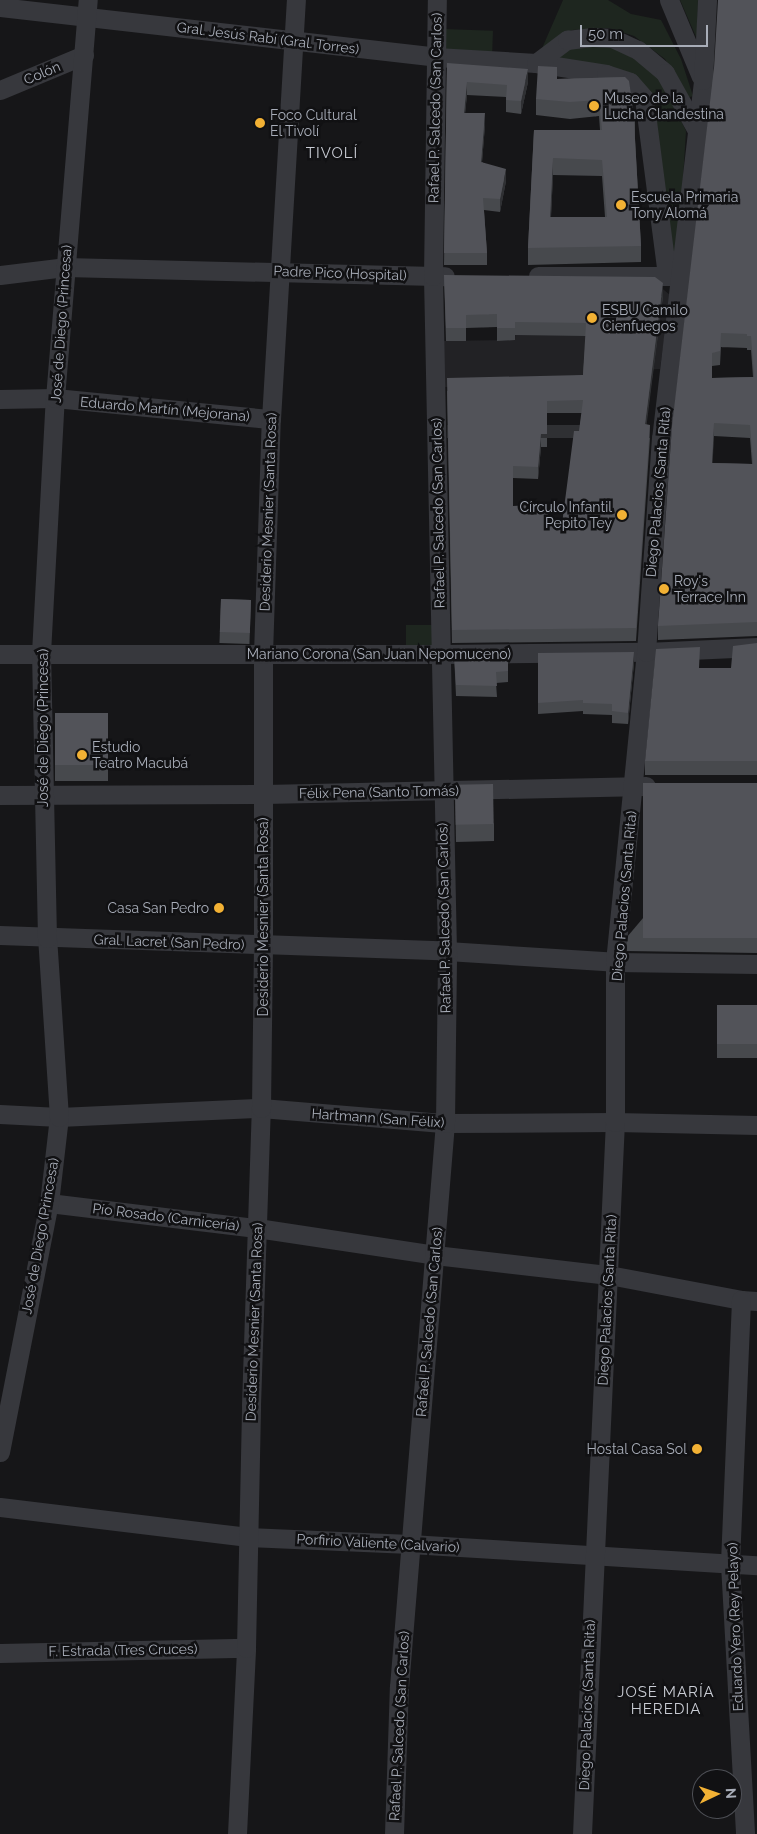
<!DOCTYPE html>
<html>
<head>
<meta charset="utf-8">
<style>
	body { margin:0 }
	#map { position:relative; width:757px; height:1834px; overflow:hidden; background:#161618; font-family:Raleway,sans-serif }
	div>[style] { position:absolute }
	.built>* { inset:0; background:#222225 }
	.green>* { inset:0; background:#1e261f; transform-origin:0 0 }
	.minor>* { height:19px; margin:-9.5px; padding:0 9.5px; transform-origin:9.5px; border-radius:9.5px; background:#37383d }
	.wall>* { inset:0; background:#47494d; transform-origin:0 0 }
	.shaded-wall>* { inset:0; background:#2f3033; transform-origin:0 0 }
	.building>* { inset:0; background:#525359; transform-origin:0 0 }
	.dots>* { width:14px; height:14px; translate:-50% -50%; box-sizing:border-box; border:2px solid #111113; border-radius:50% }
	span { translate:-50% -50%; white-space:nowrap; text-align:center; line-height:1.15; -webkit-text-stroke:5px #111113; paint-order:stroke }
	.street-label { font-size:14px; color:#a8adb8 }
	.poi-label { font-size:14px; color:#a8adb8 }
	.left { translate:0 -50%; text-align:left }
	.right { translate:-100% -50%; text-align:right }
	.neighbourhood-label { font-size:15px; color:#c9ccd4; letter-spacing:1px }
	.north { position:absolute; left:692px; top:1769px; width:50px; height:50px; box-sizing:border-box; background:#111113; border:1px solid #4d4f55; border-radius:50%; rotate:87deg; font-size:14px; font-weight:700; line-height:20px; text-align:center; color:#a8adb8 }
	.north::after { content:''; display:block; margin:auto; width:18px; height:22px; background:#f2b134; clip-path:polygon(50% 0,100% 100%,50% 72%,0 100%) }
	.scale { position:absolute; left:580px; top:25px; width:128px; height:22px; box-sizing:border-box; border:2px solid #a8adb8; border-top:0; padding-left:6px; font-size:15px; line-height:18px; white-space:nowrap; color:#a8adb8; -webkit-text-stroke:4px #111113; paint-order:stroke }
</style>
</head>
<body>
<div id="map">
	<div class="built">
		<i style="clip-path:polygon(517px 285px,658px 285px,670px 295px,660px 369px,584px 372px,583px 383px,445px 387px,441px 341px,515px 340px)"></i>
	</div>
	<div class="green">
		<i style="clip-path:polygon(563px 0,608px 0,631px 14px,661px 20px,681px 59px,693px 96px,687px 98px,665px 59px,634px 36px,609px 28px,572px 30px,540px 53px)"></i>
		<i style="clip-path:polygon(680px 0,698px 0,697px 39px)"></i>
		<i style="left:443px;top:29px;width:50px;height:23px;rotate:2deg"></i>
		<i style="clip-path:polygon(610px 43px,660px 76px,686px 131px,678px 259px,673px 260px,647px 97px,550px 59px,568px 44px)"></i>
		<i style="left:406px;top:625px;width:29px;height:23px"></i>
	</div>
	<div class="minor">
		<i style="left:669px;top:0;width:83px;rotate:67.4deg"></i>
		<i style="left:0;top:7px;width:439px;rotate:6.5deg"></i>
		<i style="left:436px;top:57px;width:100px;rotate:3.4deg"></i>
		<i style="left:536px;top:63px;width:71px;rotate:8.9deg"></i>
		<i style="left:606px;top:74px;width:25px;rotate:18deg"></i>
		<i style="left:630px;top:82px;width:21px;rotate:49deg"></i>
		<i style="left:644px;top:98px;width:179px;rotate:82.6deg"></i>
		<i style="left:536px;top:63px;width:39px;rotate:-37deg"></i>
		<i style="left:567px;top:40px;width:26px;rotate:-7deg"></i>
		<i style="left:593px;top:37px;width:19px;rotate:3deg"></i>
		<i style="left:612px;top:38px;width:29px;rotate:25deg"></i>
		<i style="left:638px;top:50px;width:35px;rotate:40deg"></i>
		<i style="left:665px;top:73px;width:64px;rotate:61deg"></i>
		<i style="left:0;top:90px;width:91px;rotate:-22.6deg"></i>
		<i style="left:0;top:275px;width:65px;rotate:-7deg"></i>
		<i style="left:65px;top:267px;width:380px;rotate:1.4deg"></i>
		<i style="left:538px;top:276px;width:140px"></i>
		<i style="left:0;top:399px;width:55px;rotate:-1deg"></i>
		<i style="left:55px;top:398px;width:217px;rotate:5.6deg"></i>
		<i style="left:0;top:654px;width:441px"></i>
		<i style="left:441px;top:654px;width:205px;rotate:-0.6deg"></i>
		<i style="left:646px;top:652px;width:111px;rotate:-2.6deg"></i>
		<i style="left:0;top:795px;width:264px;rotate:-0.2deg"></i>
		<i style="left:264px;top:794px;width:382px;rotate:-1.2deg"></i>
		<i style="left:0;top:935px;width:447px;rotate:2deg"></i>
		<i style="left:447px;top:951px;width:168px;rotate:3.7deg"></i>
		<i style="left:615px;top:962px;width:142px;rotate:0.8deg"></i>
		<i style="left:0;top:1114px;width:59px;rotate:2.9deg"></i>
		<i style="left:59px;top:1117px;width:202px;rotate:-2.6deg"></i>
		<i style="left:261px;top:1108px;width:185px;rotate:4.7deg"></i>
		<i style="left:445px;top:1123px;width:170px;rotate:-0.3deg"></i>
		<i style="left:615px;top:1122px;width:142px;rotate:1.2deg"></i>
		<i style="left:49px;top:1203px;width:209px;rotate:6.9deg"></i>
		<i style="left:257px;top:1228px;width:180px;rotate:8.6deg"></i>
		<i style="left:435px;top:1255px;width:175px;rotate:6.6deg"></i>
		<i style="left:609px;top:1275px;width:134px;rotate:10.7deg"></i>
		<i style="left:741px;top:1300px;width:16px;rotate:4deg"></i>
		<i style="left:741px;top:1300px;width:264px;rotate:92.4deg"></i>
		<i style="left:730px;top:1564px;width:270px;rotate:86.8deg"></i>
		<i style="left:0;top:1452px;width:254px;rotate:-78.9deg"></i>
		<i style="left:49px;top:1203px;width:87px;rotate:-83.4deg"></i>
		<i style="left:59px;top:1117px;width:179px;rotate:-93.8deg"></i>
		<i style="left:47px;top:938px;width:285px;rotate:-91.2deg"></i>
		<i style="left:41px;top:653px;width:255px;rotate:-86.9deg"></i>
		<i style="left:55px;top:398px;width:399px;rotate:-85.3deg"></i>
		<i style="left:0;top:1507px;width:250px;rotate:6.9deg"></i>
		<i style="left:248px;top:1537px;width:162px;rotate:2.5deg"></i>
		<i style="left:410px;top:1544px;width:348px;rotate:3.5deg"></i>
		<i style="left:0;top:1653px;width:246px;rotate:-1.2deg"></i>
		<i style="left:237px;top:1834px;width:186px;rotate:-87.2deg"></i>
		<i style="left:246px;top:1648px;width:243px;rotate:-88.8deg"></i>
		<i style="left:251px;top:1405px;width:297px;rotate:-88.1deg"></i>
		<i style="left:261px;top:1108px;width:163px;rotate:-89.3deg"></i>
		<i style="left:263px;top:945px;width:291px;rotate:-90deg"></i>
		<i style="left:263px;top:654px;width:235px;rotate:-88.1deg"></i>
		<i style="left:271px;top:419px;width:420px;rotate:-86.6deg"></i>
		<i style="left:394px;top:1834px;width:147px;rotate:-88.1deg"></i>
		<i style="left:399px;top:1687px;width:566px;rotate:-85.34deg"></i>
		<i style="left:445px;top:1123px;width:172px;rotate:-89.3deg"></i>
		<i style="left:447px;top:951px;width:675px;rotate:-91.19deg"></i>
		<i style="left:433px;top:276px;width:276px;rotate:-89.2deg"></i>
		<i style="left:582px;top:1834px;width:713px;rotate:-87.35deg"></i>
		<i style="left:615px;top:1122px;width:160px;rotate:-90deg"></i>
		<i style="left:615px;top:962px;width:312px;rotate:-84.3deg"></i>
		<i style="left:646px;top:652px;width:214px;rotate:-86deg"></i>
		<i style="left:661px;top:439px;width:361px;rotate:-83.3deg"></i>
		<i style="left:703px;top:80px;width:80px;rotate:-87.1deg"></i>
	</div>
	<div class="wall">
		<i style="clip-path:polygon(evenodd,757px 0,757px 636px,658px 640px,658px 626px,714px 68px,757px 0,721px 347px,747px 348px,747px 350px,751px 350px,753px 377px,712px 378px,712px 366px,720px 365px,721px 347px,757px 0,714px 436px,750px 438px,752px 464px,712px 463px,714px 436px)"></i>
		<i style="clip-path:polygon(447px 63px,528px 82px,521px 114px,506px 112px,506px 97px,467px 95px,465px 113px,485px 125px,482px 162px,506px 181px,500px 212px,484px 210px,487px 253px,487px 265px,444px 265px)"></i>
		<i style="clip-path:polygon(evenodd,625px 77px,635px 122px,635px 138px,641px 246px,641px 262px,528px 265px,528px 248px,534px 130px,600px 130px,599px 116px,570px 119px,536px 115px,536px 99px,557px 79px,625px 77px,553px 175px,602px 176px,605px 217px,551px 217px,553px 175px)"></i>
		<i style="clip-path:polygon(evenodd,444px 275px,663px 296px,646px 424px,650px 438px,636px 641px,452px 643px,447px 391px,583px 375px,586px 336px,515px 335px,515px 340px,497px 341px,497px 327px,466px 328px,466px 341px,446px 341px,444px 275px,547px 413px,582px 413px,579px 431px,562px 524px,548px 523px,513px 506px,513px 478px,538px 479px,541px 447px,547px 447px,547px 413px)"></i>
		<i style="left:221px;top:599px;width:30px;height:44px;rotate:2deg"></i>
		<i style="clip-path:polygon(757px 643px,757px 775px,645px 775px,645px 761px,699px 668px,731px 668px)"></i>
		<i style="clip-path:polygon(508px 653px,508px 682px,496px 683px,497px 697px,456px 696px,454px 654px)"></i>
		<i style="clip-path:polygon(538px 653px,634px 663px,628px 724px,612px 723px,612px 715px,583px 714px,583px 711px,538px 714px)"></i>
		<i style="left:55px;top:713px;width:53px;height:68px"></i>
		<i style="clip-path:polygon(757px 783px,757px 953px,627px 951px,627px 937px)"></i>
		<i style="clip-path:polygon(455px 785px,494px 824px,494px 841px,456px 842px)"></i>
		<i style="left:717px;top:1005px;width:40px;height:53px"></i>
	</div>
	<div class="shaded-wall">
		<i style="clip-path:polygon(528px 69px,528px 82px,521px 114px,521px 101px)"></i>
		<i style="clip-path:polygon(467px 82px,467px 95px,464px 125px,464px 113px)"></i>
		<i style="clip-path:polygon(485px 113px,485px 125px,481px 174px,481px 162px)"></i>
		<i style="clip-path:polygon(553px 158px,553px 175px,550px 234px,550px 217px)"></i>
		<i style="clip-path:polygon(506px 169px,506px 181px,500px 212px,500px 199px)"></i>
		<i style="clip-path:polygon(663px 283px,663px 296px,645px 437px,645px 424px)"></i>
		<i style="clip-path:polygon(714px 423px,714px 436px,712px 477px,712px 463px)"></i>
		<i style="left:650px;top:425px;width:13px;height:203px;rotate:90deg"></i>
		<i style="clip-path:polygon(541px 434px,541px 447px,538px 479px,538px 467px)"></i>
		<i style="clip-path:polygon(634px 652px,634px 663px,628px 724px,628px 713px)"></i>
	</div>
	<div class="building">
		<i style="clip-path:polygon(evenodd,718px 0,757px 0,757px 622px,658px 626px,672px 426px,714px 68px,718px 0,721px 333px,747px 334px,747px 336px,751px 336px,754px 377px,712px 378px,712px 353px,720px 351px,721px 333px,718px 0,714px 423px,750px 425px,753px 464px,712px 463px,714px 423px)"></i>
		<i style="clip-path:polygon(447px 63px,528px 69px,521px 101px,506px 100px,507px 85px,467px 82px,464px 113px,485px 113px,481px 162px,506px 169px,500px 199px,483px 198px,487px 253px,444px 253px)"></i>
		<i style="clip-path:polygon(evenodd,538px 66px,557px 67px,557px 79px,625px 77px,629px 81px,635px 122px,634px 122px,641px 246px,528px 248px,534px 130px,602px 130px,599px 100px,570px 102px,536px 99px,538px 66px,553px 158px,602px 160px,607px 217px,550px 217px,553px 158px)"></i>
		<i style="clip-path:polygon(evenodd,444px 275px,655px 277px,663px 283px,645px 424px,650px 425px,636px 628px,452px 630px,447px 378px,583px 375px,586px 323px,515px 322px,515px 328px,497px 328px,497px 314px,466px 315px,466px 328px,446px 328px,444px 275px,583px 400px,579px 431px,574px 431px,562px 524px,548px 523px,548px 504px,513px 506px,513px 466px,538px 467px,541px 434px,547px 434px,547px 401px,583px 400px)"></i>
		<i style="left:221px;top:599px;width:30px;height:33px;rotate:2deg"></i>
		<i style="clip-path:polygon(757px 643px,757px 761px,645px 761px,656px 649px,700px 647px,699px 668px,731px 668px,733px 646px)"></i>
		<i style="clip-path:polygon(634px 652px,628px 713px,612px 711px,612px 704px,583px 703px,583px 700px,538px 703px,538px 653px)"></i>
		<i style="clip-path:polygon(508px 653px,508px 671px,496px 672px,497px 686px,456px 685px,454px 654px)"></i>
		<i style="left:55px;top:713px;width:53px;height:52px"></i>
		<i style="left:643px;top:783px;width:114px;height:155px"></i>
		<i style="left:493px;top:784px;width:40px;height:38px;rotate:89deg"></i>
		<i style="left:717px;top:1005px;width:40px;height:39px"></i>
	</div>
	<div class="dots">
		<i style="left:594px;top:106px;background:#f2b134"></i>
		<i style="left:260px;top:123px;background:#f2b134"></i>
		<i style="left:621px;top:205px;background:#f2b134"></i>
		<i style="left:592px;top:318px;background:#f2b134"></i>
		<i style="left:622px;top:515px;background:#f2b134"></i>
		<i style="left:664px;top:589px;background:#f2b134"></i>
		<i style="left:82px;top:755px;background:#f2b134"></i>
		<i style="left:219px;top:908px;background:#f2b134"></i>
		<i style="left:697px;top:1449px;background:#f2b134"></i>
	</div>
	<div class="street-label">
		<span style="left:268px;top:38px;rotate:7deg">Gral. Jesús Rabí (Gral. Torres)</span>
		<span style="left:42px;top:73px;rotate:-23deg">Colón</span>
		<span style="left:435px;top:108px;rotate:-89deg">Rafael P. Salcedo (San Carlos)</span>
		<span style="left:340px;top:273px;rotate:2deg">Padre Pico (Hospital)</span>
		<span style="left:61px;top:324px;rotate:-86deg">José de Diego (Princesa)</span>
		<span style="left:165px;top:409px;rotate:5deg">Eduardo Martín (Mejorana)</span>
		<span style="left:658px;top:492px;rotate:-85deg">Diego Palacios (Santa Rita)</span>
		<span style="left:268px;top:512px;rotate:-88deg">Desiderio Mesnier (Santa Rosa)</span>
		<span style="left:438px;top:513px;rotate:-91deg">Rafael P. Salcedo (San Carlos)</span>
		<span style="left:379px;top:654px">Mariano Corona (San Juan Nepomuceno)</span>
		<span style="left:43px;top:728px;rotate:-90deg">José de Diego (Princesa)</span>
		<span style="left:379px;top:792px;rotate:-1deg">Félix Pena (Santo Tomás)</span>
		<span style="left:624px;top:896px;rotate:-85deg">Diego Palacios (Santa Rita)</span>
		<span style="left:263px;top:917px;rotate:-90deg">Desiderio Mesnier (Santa Rosa)</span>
		<span style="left:444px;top:918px;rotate:-91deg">Rafael P. Salcedo (San Carlos)</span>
		<span style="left:169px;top:942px;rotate:2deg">Gral. Lacret (San Pedro)</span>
		<span style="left:378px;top:1118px;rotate:4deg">Hartmann (San Félix)</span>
		<span style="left:166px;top:1217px;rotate:7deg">Pío Rosado (Carnicería)</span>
		<span style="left:40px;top:1236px;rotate:-80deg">José de Diego (Princesa)</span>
		<span style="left:607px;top:1300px;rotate:-87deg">Diego Palacios (Santa Rita)</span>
		<span style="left:254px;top:1322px;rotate:-88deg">Desiderio Mesnier (Santa Rosa)</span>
		<span style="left:429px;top:1322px;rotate:-85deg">Rafael P. Salcedo (San Carlos)</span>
		<span style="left:378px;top:1543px;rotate:3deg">Porfirio Valiente (Calvario)</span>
		<span style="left:735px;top:1627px;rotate:-92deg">Eduardo Yero (Rey Pelayo)</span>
		<span style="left:123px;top:1650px;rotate:-1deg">F. Estrada (Tres Cruces)</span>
		<span style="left:587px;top:1705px;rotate:-88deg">Diego Palacios (Santa Rita)</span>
		<span style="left:399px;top:1726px;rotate:-87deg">Rafael P. Salcedo (San Carlos)</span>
	</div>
	<div class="poi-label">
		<span class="left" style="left:604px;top:106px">Museo de la<br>Lucha Clandestina</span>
		<span class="left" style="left:270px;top:123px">Foco Cultural<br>El Tivolí</span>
		<span class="left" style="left:631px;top:205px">Escuela Primaria<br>Tony Alomá</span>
		<span class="left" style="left:602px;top:318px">ESBU Camilo<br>Cienfuegos</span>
		<span class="right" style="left:612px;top:515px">Círculo Infantil<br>Pepito Tey</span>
		<span class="left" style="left:674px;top:589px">Roy's<br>Terrace Inn</span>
		<span class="left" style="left:92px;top:755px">Estudio<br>Teatro Macubá</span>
		<span class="right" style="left:209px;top:908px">Casa San Pedro</span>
		<span class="right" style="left:687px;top:1449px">Hostal Casa Sol</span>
	</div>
	<div class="neighbourhood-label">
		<span style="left:332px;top:154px">TIVOLÍ</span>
		<span style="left:666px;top:1701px">JOSÉ MARÍA<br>HEREDIA</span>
	</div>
	<div class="north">N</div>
	<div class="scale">50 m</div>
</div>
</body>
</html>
